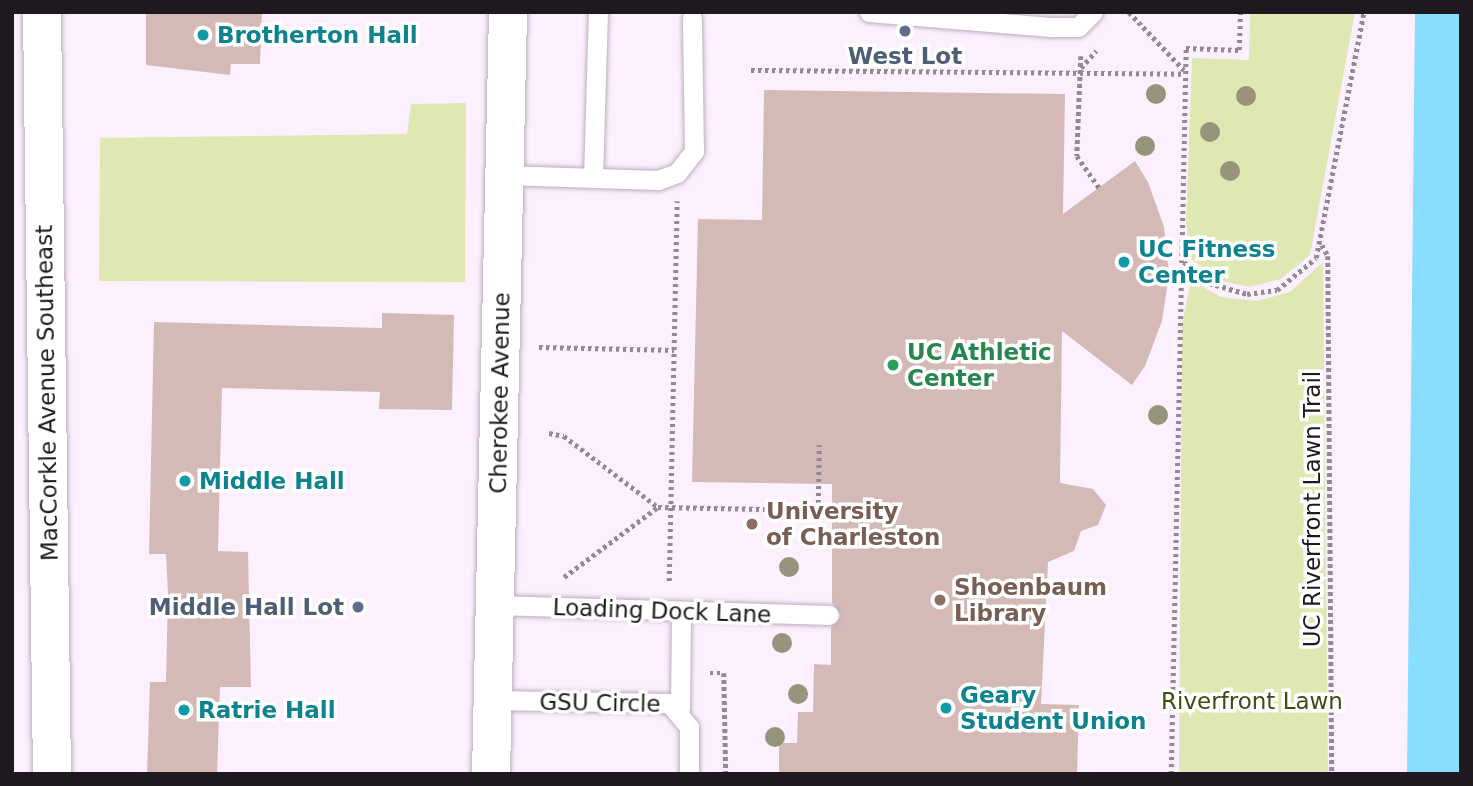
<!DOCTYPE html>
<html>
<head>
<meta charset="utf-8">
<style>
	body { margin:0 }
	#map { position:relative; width:1473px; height:786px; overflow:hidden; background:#fceffe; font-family:"DejaVu Sans",sans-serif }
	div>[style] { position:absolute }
	.green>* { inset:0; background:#dfe8b3 }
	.water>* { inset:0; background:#89ddfd }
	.building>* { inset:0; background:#d4bab7 }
	.path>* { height:4.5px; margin-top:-2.25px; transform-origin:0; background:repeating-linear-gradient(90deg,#938995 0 3.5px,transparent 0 7px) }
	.roads { filter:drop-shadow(0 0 2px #bdadbf) drop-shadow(0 0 2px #bdadbf) }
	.lane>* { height:19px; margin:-9.5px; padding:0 9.5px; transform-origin:9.5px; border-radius:9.5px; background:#fff }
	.street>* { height:38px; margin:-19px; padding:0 19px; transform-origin:19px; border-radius:19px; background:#fff }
	.primary>* { height:38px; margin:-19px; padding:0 19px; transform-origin:19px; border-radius:19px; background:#fff }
	.trees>* { width:20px; height:20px; margin:-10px; border-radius:50%; background:#97947e }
	.dots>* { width:19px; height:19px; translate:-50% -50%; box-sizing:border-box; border:4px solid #fff; border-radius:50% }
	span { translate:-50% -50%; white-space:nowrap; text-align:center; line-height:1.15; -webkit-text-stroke:7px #fff; paint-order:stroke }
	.culture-label { font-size:23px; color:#0d838f; font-weight:700 }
	.left { translate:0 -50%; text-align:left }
	.service-label { font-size:23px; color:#4e5e75; font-weight:700 }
	.right { translate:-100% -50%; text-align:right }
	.leisure-label { font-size:23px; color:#27864d; font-weight:700 }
	.street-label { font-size:23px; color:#1e181f }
	.education-label { font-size:23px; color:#785e54; font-weight:700 }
	.park-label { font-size:23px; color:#444915 }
	.frame { position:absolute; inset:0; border:14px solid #1e181f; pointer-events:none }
</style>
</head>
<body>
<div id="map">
	<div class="green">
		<i style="clip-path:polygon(1250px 12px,1355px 12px,1310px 255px,1281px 279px,1250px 287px,1221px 281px,1191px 259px,1186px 223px,1192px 58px,1249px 60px)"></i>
		<i style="clip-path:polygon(466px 103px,465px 282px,99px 281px,100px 138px,407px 134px,411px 104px)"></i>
		<i style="clip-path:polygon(1323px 262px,1328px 774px,1179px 774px,1182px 325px,1191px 280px,1221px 297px,1257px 301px,1290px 292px)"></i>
	</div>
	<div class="water">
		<i style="clip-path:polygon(1415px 12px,1461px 12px,1461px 774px,1407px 774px)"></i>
	</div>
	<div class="building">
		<i style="clip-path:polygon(146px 12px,262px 12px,260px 64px,231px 64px,230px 75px,146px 65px)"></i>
		<i style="clip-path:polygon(764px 90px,1065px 94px,1063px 214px,1135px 161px,1148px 182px,1164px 227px,1169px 274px,1162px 321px,1145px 366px,1132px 385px,1062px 331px,1060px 483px,1093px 489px,1106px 505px,1098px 525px,1081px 531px,1074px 551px,1048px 562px,1041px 704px,1079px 705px,1077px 774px,779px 774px,779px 743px,797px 743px,798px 712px,813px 712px,814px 664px,831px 665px,831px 627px,841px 616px,832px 603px,832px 484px,692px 482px,698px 219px,762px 220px)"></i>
		<i style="clip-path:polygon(382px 313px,454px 315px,452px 410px,379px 409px,380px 392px,222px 388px,218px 551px,248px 552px,251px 687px,220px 687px,217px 774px,147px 774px,150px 682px,166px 682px,168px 593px,166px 554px,149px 554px,154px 322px,382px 328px)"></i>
	</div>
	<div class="path">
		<i style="left:1129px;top:12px;width:80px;rotate:46.5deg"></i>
		<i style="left:1081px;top:56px;width:100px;rotate:92.3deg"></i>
		<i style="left:1077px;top:156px;width:39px;rotate:55deg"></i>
		<i style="left:1081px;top:68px;width:23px;rotate:-49deg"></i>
		<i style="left:751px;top:70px;width:434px;rotate:0.5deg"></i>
		<i style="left:1322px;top:245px;width:13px;rotate:61deg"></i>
		<i style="left:1328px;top:256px;width:518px;rotate:89.56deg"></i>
		<i style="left:1184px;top:262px;width:33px;rotate:40deg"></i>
		<i style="left:1209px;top:283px;width:40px;rotate:16deg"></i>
		<i style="left:1247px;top:294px;width:30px;rotate:-8deg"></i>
		<i style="left:1277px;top:290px;width:50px;rotate:-39.4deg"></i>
		<i style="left:1316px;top:258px;width:251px;rotate:-79deg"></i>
		<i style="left:539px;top:347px;width:135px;rotate:1.3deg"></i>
		<i style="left:549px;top:433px;width:15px;rotate:11deg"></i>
		<i style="left:564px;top:436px;width:118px;rotate:37.1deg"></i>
		<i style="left:564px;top:577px;width:117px;rotate:-36.7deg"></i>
		<i style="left:658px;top:507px;width:160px;rotate:1.1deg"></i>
		<i style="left:818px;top:510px;width:65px;rotate:-89.1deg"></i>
		<i style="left:669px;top:581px;width:380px;rotate:-88.8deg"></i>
		<i style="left:710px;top:673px;width:14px"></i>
		<i style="left:724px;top:673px;width:101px;rotate:88.9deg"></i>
		<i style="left:1171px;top:774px;width:726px;rotate:-88.82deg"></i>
		<i style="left:1186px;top:48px;width:53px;rotate:2.2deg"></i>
		<i style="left:1239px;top:50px;width:38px;rotate:-88deg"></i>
	</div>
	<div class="roads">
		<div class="lane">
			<i style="left:869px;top:12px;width:185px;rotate:4.7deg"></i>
			<i style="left:1053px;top:27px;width:25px"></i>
			<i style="left:1078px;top:27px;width:21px;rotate:-45deg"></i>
			<i style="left:504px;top:175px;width:154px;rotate:1.9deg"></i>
			<i style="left:658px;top:180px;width:20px;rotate:-20deg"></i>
			<i style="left:677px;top:173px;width:28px;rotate:-52deg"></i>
			<i style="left:694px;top:151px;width:133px;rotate:-90.9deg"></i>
			<i style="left:593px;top:178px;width:166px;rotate:-88.3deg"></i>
			<i style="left:496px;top:605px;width:333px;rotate:1.7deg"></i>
			<i style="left:494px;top:700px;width:175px;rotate:1deg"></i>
			<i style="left:669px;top:703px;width:31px;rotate:50deg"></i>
			<i style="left:689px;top:727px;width:47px;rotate:90deg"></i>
			<i style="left:680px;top:709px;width:97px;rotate:-89.4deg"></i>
		</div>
		<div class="street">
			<i style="left:491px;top:774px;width:762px;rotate:-88.72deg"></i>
		</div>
		<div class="primary">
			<i style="left:42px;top:12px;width:762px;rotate:89.25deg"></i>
		</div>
	</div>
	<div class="trees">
		<i style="left:1156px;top:94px"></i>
		<i style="left:1246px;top:96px"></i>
		<i style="left:1210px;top:132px"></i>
		<i style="left:1145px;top:146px"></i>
		<i style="left:1230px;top:171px"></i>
		<i style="left:1158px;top:415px"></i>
		<i style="left:789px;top:567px"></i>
		<i style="left:782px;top:643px"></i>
		<i style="left:798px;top:694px"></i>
		<i style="left:775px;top:737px"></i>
	</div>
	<div class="dots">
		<i style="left:905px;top:31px;background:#5c6f8a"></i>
		<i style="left:203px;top:35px;background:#0f9aa8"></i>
		<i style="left:1124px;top:262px;background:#0f9aa8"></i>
		<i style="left:893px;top:365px;background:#2e9e5b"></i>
		<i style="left:185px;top:481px;background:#0f9aa8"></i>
		<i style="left:752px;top:524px;background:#8d6e63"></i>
		<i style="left:940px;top:600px;background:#8d6e63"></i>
		<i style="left:358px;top:607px;background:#5c6f8a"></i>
		<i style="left:946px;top:708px;background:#0f9aa8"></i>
		<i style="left:184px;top:710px;background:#0f9aa8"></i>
	</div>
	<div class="culture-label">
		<span class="left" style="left:217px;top:35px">Brotherton Hall</span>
		<span class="left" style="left:1138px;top:262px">UC Fitness<br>Center</span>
		<span class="left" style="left:199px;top:481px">Middle Hall</span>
		<span class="left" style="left:960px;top:708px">Geary<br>Student Union</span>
		<span class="left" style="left:198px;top:710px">Ratrie Hall</span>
	</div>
	<div class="service-label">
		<span style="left:905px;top:56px">West Lot</span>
		<span class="right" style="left:344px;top:607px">Middle Hall Lot</span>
	</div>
	<div class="leisure-label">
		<span class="left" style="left:907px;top:365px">UC Athletic<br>Center</span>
	</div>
	<div class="street-label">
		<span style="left:47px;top:393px;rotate:-91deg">MacCorkle Avenue Southeast</span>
		<span style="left:500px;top:393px;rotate:-89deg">Cherokee Avenue</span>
		<span style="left:1312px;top:509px;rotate:-90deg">UC Riverfront Lawn Trail</span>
		<span style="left:662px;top:611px;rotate:2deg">Loading Dock Lane</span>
		<span style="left:600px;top:703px;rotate:1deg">GSU Circle</span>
	</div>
	<div class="education-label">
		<span class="left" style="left:766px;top:524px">University<br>of Charleston</span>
		<span class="left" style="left:954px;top:600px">Shoenbaum<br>Library</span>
	</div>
	<div class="park-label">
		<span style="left:1252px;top:701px">Riverfront Lawn</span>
	</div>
	<div class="frame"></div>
</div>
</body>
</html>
